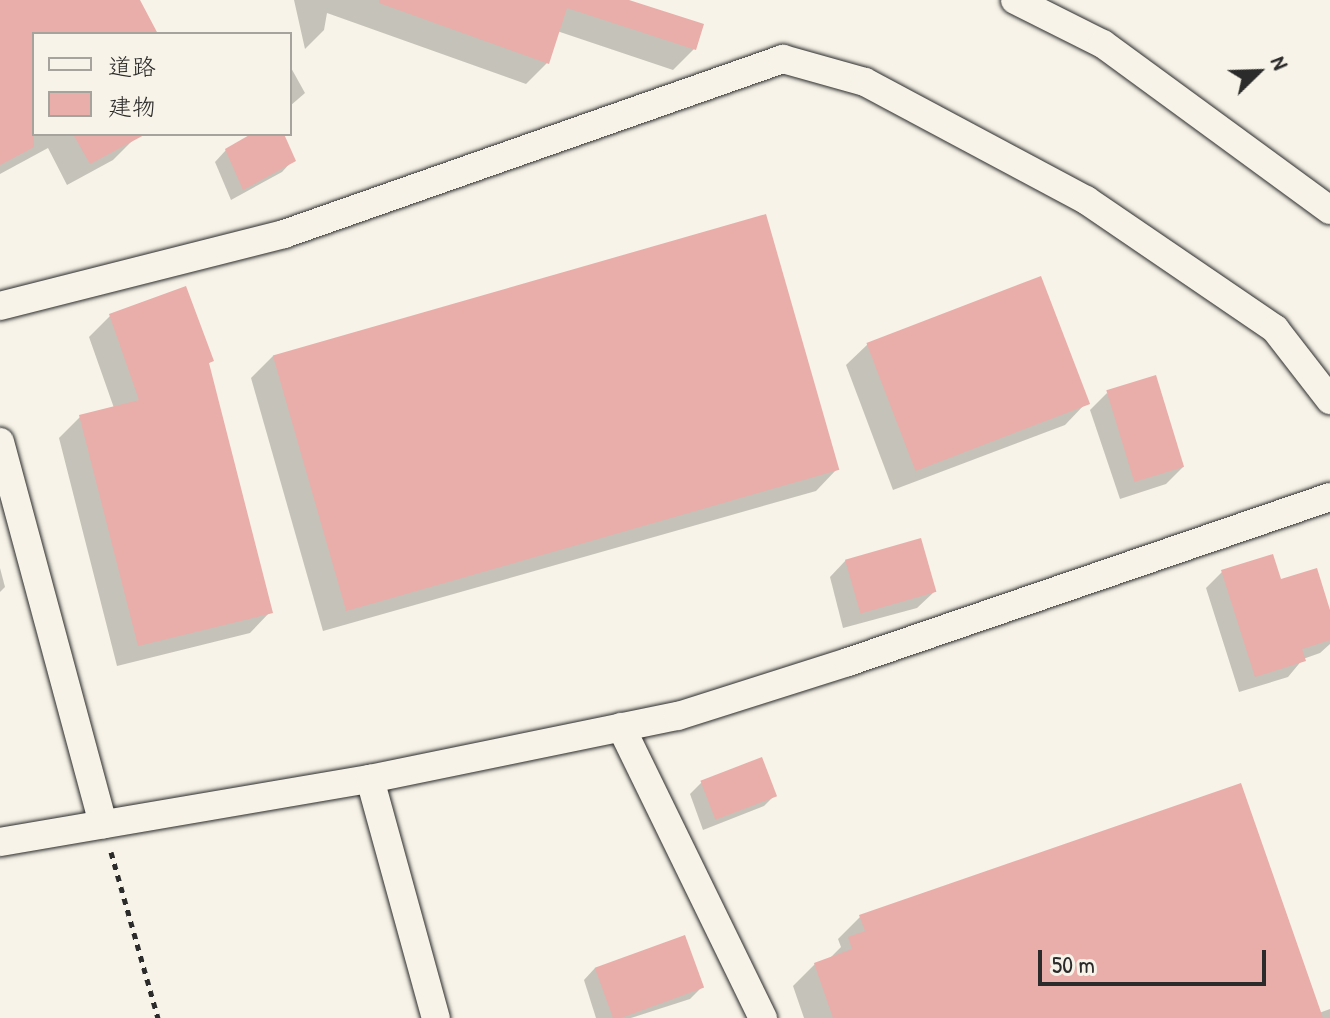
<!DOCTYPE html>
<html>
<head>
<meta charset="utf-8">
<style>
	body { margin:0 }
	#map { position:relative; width:1330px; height:1018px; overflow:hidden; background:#f7f3e8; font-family:"Patrick Hand","Klee One",sans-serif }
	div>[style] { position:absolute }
	.shadow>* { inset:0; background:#0003 }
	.building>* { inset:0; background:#e9aea9; transform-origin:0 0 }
	.path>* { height:5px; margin-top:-2.5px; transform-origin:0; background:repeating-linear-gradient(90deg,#2b2b2b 0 6px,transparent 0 12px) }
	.roads { filter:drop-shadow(0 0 2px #2b2b2b) drop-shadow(0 0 2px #2b2b2b) }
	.minor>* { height:28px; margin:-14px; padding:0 14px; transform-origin:14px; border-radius:14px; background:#f7f3e8 }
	span { translate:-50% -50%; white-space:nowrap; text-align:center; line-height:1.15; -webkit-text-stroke:6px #f7f3e8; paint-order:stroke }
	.legend { position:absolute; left:32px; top:32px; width:260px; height:104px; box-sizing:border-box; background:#f7f3e8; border:2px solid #a5a39c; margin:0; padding:10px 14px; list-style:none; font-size:24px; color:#2b2b2b }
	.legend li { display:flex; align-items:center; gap:16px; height:40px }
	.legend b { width:40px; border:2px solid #a5a39c }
	.north { position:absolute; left:1218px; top:32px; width:80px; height:80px; -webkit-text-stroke:6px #f7f3e8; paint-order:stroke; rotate:67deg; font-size:22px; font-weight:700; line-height:32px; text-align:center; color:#2b2b2b }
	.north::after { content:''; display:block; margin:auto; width:28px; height:36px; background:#2b2b2b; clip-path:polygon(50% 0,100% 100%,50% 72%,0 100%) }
	.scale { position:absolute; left:1038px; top:950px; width:228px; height:36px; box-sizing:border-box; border:4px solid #2b2b2b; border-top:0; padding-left:10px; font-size:24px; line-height:28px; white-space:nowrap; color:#2b2b2b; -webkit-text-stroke:6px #f7f3e8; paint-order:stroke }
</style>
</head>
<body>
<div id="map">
	<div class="shadow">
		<i style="clip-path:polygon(0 0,138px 0,156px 34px,34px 34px,34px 134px,132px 134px,135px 138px,113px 160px,67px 185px,48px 148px,0 174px)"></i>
		<i style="clip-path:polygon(294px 0,614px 0,702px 25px,694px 49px,673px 70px,557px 31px,547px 63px,526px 84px,327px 13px,324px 30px,305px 49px)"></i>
		<i style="clip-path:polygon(290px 66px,305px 93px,290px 106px)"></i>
		<i style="clip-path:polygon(255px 134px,282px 134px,293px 160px,282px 172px,231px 200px,215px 162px,226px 150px)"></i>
		<i style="clip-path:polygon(110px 316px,211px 361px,208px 364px,270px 612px,250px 633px,117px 666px,59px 438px,80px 417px,114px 408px,89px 337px)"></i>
		<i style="clip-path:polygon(868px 344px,1086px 403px,1065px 425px,893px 490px,846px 365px)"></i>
		<i style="clip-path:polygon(273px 356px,837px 469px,816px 491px,323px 631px,251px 378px)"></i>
		<i style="clip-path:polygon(1107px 393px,1183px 467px,1166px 484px,1120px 499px,1090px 410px)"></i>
		<i style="clip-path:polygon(846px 560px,934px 592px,917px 608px,843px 628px,830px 577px)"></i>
		<i style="clip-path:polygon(0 568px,5px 587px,0 592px)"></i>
		<i style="clip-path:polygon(1222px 572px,1330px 616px,1330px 644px,1320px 653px,1303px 659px,1288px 677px,1239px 692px,1206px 588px)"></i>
		<i style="clip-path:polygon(701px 783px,775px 795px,764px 806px,703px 830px,690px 794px)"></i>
		<i style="clip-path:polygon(860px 917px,1319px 1013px,1330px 1009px,1330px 1018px,804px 1018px,793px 986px,815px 964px,828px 960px,841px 947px,838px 939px)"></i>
		<i style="clip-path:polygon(595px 968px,701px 988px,690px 999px,631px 1018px,596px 1018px,584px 980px)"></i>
	</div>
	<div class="building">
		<i style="clip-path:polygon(0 0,140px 0,158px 34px,34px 34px,34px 147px,0 165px)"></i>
		<i style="clip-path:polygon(379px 0,629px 0,704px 24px,696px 50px,567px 8px,549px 64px,379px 3px)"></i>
		<i style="clip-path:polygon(73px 134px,146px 134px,90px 164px)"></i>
		<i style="clip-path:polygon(251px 134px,284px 134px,296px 161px,243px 190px,225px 149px)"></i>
		<i style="left:766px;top:214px;width:266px;height:513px;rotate:74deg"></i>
		<i style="left:1041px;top:276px;width:137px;height:187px;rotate:69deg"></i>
		<i style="clip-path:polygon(186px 286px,214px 361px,209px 363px,273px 613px,138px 646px,79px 415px,139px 400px,109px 314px)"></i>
		<i style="left:1156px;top:375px;width:96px;height:52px;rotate:73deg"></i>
		<i style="left:921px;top:538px;width:56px;height:79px;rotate:74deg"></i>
		<i style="clip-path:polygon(1273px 554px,1281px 579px,1317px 568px,1330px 610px,1330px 640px,1302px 649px,1306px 661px,1255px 677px,1221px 570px)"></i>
		<i style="left:762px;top:757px;width:42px;height:66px;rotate:69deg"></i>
		<i style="clip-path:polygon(1241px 783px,1323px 1018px,833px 1018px,814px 963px,852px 949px,848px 937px,865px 931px,859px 915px)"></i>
		<i style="left:685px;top:935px;width:56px;height:96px;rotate:70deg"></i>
	</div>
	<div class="path">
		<i style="left:111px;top:852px;width:173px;rotate:74.2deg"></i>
	</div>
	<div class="roads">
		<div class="minor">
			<i style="left:1015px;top:0;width:98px;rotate:26.6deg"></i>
			<i style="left:1103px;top:44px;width:281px;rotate:36.2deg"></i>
			<i style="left:0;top:306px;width:293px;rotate:-14.2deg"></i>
			<i style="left:284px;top:234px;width:529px;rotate:-19.33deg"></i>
			<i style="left:783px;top:59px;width:85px;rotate:15.7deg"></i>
			<i style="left:865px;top:82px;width:251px;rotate:28.1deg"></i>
			<i style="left:1086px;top:200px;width:229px;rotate:34.3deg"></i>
			<i style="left:1275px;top:329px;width:90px;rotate:52.2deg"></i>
			<i style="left:0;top:442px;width:396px;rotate:74.9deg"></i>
			<i style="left:621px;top:727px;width:324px;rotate:64deg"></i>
			<i style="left:370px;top:779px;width:248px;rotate:74.6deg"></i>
			<i style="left:0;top:842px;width:375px;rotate:-9.7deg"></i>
			<i style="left:370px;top:779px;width:314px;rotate:-11.6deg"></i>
			<i style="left:678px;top:716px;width:178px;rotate:-17.6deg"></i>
			<i style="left:848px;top:662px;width:509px;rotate:-18.9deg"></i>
		</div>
	</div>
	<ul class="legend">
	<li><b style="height:10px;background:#f7f3e8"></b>道路</li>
	<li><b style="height:22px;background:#e9aea9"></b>建物</li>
	</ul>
	<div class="north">N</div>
	<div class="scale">50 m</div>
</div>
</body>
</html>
